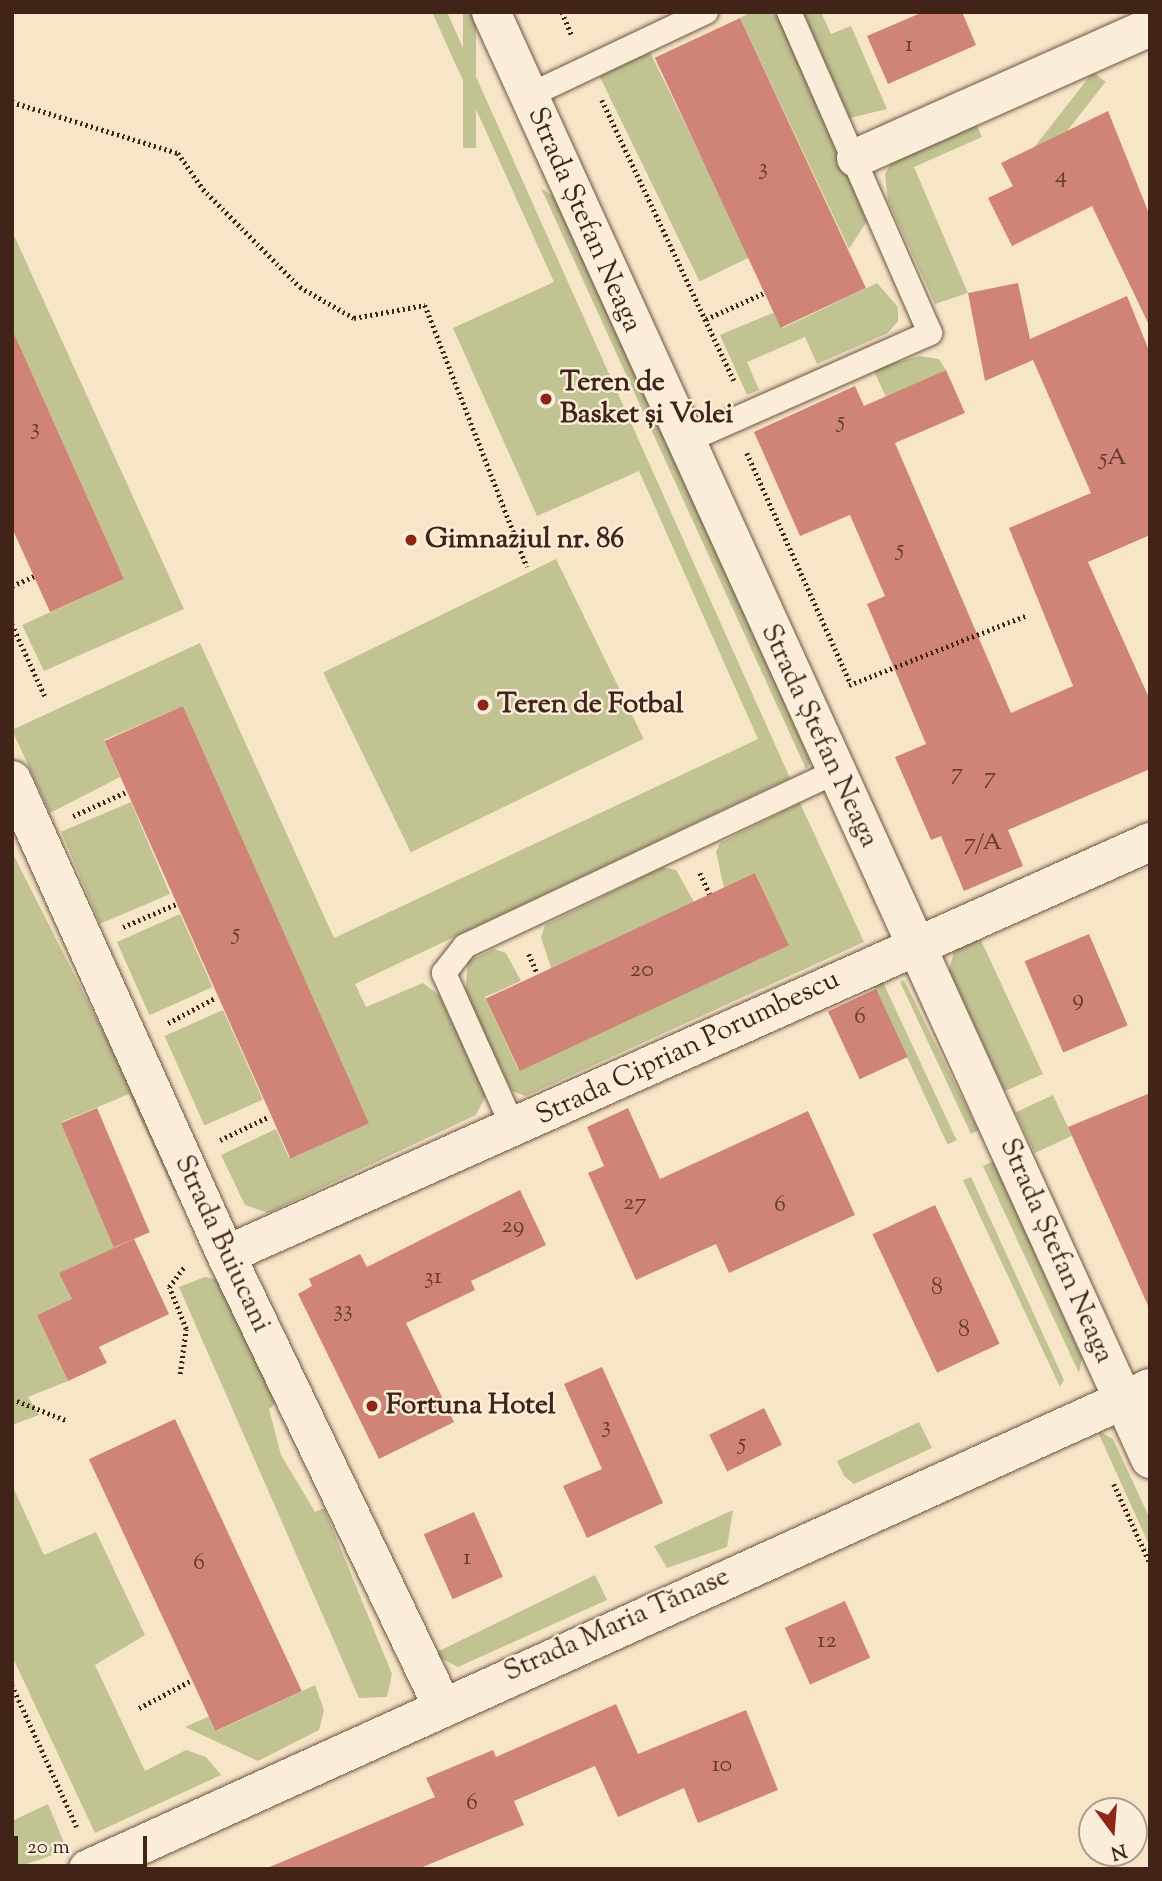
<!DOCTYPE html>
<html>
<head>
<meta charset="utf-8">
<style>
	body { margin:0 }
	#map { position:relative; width:1162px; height:1881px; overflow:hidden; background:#f7e5c7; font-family:"Sorts Mill Goudy",serif }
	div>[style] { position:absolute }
	.green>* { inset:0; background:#c1c393; transform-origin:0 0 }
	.building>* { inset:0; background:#cf8477; transform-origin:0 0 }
	.path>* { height:4.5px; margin-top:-2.25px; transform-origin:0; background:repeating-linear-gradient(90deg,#422317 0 2px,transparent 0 5.5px) }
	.roads { filter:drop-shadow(0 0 2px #6f5443) drop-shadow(0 0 2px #6f5443) }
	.service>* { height:24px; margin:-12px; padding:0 12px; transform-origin:12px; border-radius:12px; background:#faeedb }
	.minor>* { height:38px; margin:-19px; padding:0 19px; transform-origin:19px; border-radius:19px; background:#faeedb }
	.dots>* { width:19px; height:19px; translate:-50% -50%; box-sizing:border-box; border:4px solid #faeedb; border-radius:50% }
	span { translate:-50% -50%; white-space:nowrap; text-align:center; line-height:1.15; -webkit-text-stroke:5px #faeedb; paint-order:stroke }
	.number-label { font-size:24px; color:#653b2f }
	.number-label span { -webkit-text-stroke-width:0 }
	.street-label { font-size:28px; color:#422317 }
	.poi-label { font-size:28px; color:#422317; font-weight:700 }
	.left { translate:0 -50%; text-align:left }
	.frame { position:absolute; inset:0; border:14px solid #422317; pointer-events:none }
	.north { position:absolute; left:1078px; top:1797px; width:70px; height:70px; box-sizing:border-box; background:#faeedb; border:2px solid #b09d8d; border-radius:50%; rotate:164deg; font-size:19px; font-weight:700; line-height:28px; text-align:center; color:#422317 }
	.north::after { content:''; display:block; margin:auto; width:24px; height:32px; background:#8f2418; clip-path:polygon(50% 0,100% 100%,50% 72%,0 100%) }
	.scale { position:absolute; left:14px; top:1836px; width:133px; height:32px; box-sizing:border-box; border:4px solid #422317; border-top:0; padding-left:9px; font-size:21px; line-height:24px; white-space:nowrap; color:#422317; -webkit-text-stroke:5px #faeedb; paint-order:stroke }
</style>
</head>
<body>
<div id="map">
	<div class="green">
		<i style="clip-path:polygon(432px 12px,447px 12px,790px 778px,355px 984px,366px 1007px,423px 983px,440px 996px,486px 1095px,476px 1115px,268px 1213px,245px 1205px,221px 1155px,276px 1129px,289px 1158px,368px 1124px,183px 706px,104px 740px,120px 777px,50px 813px,12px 730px,200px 643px,334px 938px,758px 739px,639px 471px,537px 516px,453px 328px,554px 282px)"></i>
		<i style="left:463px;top:12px;width:13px;height:136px"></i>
		<i style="clip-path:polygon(751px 12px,779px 15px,867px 221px,849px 249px,740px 18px)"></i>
		<i style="clip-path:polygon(803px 12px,821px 12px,831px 34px,851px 26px,887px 109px,850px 118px)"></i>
		<i style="left:650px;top:52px;width:228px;height:56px;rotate:64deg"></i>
		<i style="left:1093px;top:72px;width:16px;height:118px;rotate:38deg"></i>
		<i style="clip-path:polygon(976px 124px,982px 137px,914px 167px,968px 293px,935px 304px,888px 201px,885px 174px,892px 161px)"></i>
		<i style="clip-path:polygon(541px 188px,564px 204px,811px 763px,806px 769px)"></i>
		<i style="clip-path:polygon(12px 231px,184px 609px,44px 671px,22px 625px,124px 579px,12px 329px)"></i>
		<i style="clip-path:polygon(877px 283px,898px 307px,898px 321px,888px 333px,817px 364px,805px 337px,747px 362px,759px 390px,747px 395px,720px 335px,775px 312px,783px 328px)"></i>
		<i style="clip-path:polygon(919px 356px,939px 359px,946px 370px,886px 397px,873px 369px)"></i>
		<i style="left:556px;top:559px;width:200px;height:259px;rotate:64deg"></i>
		<i style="left:131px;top:802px;width:100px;height:76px;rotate:67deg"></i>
		<i style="clip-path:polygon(800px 803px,864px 942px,526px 1096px,512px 1091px,465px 994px,468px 961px,494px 949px,506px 953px,521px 981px,485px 997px,518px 1069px,788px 946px,756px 874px,724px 888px,716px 852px,720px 843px)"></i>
		<i style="clip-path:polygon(12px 852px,182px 1187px,174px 1191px,129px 1094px,62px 1122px,115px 1248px,60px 1273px,72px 1299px,37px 1315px,68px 1381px,28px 1397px,39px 1415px,12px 1425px)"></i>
		<i style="clip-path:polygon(663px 867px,676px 870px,694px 902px,551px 968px,541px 937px,545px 925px)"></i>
		<i style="left:180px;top:914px;width:80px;height:69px;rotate:66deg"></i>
		<i style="clip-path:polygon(979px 936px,1043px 1074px,1005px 1091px,949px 970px,955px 948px)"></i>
		<i style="left:881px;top:978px;width:179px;height:10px;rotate:65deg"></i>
		<i style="clip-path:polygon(904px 980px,978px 1130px,971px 1134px,900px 982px)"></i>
		<i style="left:223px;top:1010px;width:98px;height:64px;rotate:66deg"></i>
		<i style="left:1053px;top:1095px;width:45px;height:41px;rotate:65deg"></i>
		<i style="clip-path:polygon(994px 1161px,1082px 1358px,1079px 1373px,983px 1166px)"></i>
		<i style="clip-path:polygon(971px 1177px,1064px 1380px,1060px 1387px,963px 1180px)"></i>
		<i style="clip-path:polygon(205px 1277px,229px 1282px,280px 1400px,269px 1409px,281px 1455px,315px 1512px,324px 1508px,392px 1674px,387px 1697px,359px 1698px,179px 1287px)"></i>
		<i style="clip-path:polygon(919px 1422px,932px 1448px,854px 1484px,844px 1476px,837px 1461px)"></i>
		<i style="clip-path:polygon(1097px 1430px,1113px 1439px,1150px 1519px,1150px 1547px)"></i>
		<i style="clip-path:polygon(12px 1485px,44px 1555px,96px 1532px,145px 1635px,95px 1665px,145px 1771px,186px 1750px,206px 1757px,221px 1775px,95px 1833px,12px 1656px)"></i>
		<i style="clip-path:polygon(733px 1510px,727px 1547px,667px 1568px,654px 1546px)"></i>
		<i style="clip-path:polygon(595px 1575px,607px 1600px,458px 1667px,433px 1654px)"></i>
		<i style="clip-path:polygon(315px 1685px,324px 1710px,319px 1730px,258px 1761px,185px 1727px,210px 1716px,217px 1731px)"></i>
		<i style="clip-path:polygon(48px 1804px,67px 1850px,12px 1869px,12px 1821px)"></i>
	</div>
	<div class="building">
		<i style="clip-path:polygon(923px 12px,962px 12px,976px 45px,888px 84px,867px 36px)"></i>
		<i style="left:740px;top:18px;width:298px;height:94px;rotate:65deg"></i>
		<i style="clip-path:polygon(1108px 111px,1150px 216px,1150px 327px,1092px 206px,1012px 246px,988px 198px,1013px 186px,1001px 163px)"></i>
		<i style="clip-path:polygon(1018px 283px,1030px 339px,1127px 296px,1150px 353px,1150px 535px,1088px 562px,1150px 700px,1150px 769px,1008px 830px,1023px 866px,964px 891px,941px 836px,931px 840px,895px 757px,926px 744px,867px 604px,885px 596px,850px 515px,800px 536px,754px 432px,855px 386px,864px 406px,946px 370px,965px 413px,895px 443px,1011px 713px,1073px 686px,1009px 528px,1091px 493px,1033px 360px,985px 381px,968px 293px)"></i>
		<i style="clip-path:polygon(12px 329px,124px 579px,50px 612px,12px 528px)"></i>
		<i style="left:183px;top:706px;width:457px;height:86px;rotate:66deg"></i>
		<i style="left:755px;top:873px;width:80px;height:297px;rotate:65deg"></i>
		<i style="left:1089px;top:934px;width:99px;height:70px;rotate:67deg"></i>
		<i style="left:876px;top:989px;width:75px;height:53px;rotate:65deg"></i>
		<i style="clip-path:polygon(1150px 1093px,1150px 1310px,1068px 1127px)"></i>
		<i style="left:97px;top:1108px;width:135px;height:39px;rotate:67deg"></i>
		<i style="clip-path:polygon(628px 1108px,660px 1179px,808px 1111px,855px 1215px,729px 1273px,716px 1244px,636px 1280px,588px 1173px,604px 1166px,587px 1127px)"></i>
		<i style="clip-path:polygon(520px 1190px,546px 1245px,471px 1281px,475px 1290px,406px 1323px,454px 1422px,379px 1459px,298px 1294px,312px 1286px,309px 1279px,360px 1254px,367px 1267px)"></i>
		<i style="left:935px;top:1205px;width:153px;height:69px;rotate:65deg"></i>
		<i style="clip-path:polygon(134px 1239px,169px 1314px,99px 1347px,107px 1363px,68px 1381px,37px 1315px,72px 1299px,59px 1273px)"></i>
		<i style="clip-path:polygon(602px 1367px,663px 1503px,587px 1538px,563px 1486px,602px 1469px,564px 1384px)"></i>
		<i style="left:764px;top:1408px;width:41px;height:61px;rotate:64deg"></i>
		<i style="left:175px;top:1419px;width:300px;height:95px;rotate:65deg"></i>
		<i style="left:474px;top:1512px;width:71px;height:55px;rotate:66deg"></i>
		<i style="left:845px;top:1601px;width:62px;height:66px;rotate:66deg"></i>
		<i style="clip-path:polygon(616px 1704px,638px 1754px,746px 1710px,778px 1790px,698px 1823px,684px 1788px,618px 1817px,595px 1766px,514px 1801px,524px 1825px,418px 1869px,265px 1869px,435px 1797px,426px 1778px,493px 1750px,496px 1757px)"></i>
	</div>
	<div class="path">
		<i style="left:562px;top:12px;width:25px;rotate:67deg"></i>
		<i style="left:602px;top:100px;width:310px;rotate:64.8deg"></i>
		<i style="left:12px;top:102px;width:174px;rotate:17.1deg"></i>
		<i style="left:178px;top:153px;width:44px;rotate:55.2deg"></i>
		<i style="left:203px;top:189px;width:138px;rotate:45.3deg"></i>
		<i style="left:300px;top:287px;width:62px;rotate:29.9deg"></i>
		<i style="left:354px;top:318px;width:72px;rotate:-10.4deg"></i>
		<i style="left:425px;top:305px;width:281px;rotate:68.7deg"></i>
		<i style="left:706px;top:319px;width:66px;rotate:-24.2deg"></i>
		<i style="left:747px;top:453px;width:253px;rotate:65.8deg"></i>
		<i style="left:12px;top:586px;width:24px;rotate:-24deg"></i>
		<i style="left:12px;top:624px;width:79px;rotate:65.4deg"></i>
		<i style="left:849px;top:685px;width:192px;rotate:-21.4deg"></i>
		<i style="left:73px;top:816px;width:58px;rotate:-24.4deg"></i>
		<i style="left:700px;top:873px;width:23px;rotate:65deg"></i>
		<i style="left:123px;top:927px;width:58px;rotate:-23.5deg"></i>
		<i style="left:529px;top:954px;width:21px;rotate:67deg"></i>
		<i style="left:168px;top:1023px;width:55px;rotate:-28deg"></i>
		<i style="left:220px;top:1140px;width:55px;rotate:-25.6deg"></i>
		<i style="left:180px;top:1374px;width:45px;rotate:-82.4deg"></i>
		<i style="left:186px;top:1329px;width:45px;rotate:-112deg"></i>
		<i style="left:169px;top:1287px;width:25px;rotate:-53deg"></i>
		<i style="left:12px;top:1399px;width:58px;rotate:21.3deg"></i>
		<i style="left:1114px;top:1484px;width:87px;rotate:65.5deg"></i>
		<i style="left:12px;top:1685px;width:156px;rotate:65.4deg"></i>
		<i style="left:139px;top:1708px;width:60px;rotate:-27.8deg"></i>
	</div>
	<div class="roads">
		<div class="service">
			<i style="left:528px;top:96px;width:197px;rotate:-25.3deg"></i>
			<i style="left:684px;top:442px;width:269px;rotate:-23.9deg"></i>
			<i style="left:930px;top:333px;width:351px;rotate:-113.7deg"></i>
			<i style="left:514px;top:1129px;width:171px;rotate:-114.2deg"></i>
			<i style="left:444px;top:973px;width:34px;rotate:-52deg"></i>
			<i style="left:465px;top:946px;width:408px;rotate:-25.2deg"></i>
		</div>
		<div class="minor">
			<i style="left:491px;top:12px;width:1590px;rotate:65.51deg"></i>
			<i style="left:856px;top:158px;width:322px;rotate:-24deg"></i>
			<i style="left:12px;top:780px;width:521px;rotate:65.75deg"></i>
			<i style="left:226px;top:1255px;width:498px;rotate:64.4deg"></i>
			<i style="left:226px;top:1255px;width:1012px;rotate:-24.08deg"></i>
			<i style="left:88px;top:1869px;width:1166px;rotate:-24.37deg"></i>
		</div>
	</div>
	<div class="dots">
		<i style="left:546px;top:399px;background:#8f2418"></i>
		<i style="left:411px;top:540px;background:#8f2418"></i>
		<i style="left:483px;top:705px;background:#8f2418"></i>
		<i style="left:372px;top:1406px;background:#8f2418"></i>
	</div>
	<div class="number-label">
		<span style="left:909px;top:46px">1</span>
		<span style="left:763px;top:169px">3</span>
		<span style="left:1061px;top:177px">4</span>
		<span style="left:841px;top:422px">5</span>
		<span style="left:35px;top:429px">3</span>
		<span style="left:1113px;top:459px">5A</span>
		<span style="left:900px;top:550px">5</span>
		<span style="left:957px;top:774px">7</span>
		<span style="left:990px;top:778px">7</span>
		<span style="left:983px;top:844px">7/A</span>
		<span style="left:236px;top:934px">5</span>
		<span style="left:642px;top:971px">20</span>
		<span style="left:1078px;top:1000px">9</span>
		<span style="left:860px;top:1018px">6</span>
		<span style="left:635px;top:1204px">27</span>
		<span style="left:780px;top:1206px">6</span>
		<span style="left:513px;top:1227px">29</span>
		<span style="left:433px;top:1278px">31</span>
		<span style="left:937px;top:1289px">8</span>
		<span style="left:343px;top:1311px">33</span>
		<span style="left:964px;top:1331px">8</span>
		<span style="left:606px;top:1427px">3</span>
		<span style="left:742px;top:1444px">5</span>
		<span style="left:467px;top:1559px">1</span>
		<span style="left:199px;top:1564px">6</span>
		<span style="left:827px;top:1642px">12</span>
		<span style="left:722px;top:1766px">10</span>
		<span style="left:472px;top:1804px">6</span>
	</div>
	<div class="street-label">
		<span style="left:584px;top:220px;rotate:66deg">Strada Ștefan Neaga</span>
		<span style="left:819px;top:736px;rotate:65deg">Strada Ștefan Neaga</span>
		<span style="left:688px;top:1048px;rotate:-25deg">Strada Ciprian Porumbescu</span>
		<span style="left:222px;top:1244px;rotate:65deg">Strada Buiucani</span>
		<span style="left:1056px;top:1251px;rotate:66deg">Strada Ștefan Neaga</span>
		<span style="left:617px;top:1625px;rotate:-24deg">Strada Maria Tănase</span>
	</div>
	<div class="poi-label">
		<span class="left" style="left:560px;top:399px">Teren de<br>Basket și Volei</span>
		<span class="left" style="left:425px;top:540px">Gimnaziul nr. 86</span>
		<span class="left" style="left:497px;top:705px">Teren de Fotbal</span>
		<span class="left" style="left:386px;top:1406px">Fortuna Hotel</span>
	</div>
	<div class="frame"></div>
	<div class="north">N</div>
	<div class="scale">20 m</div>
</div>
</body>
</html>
